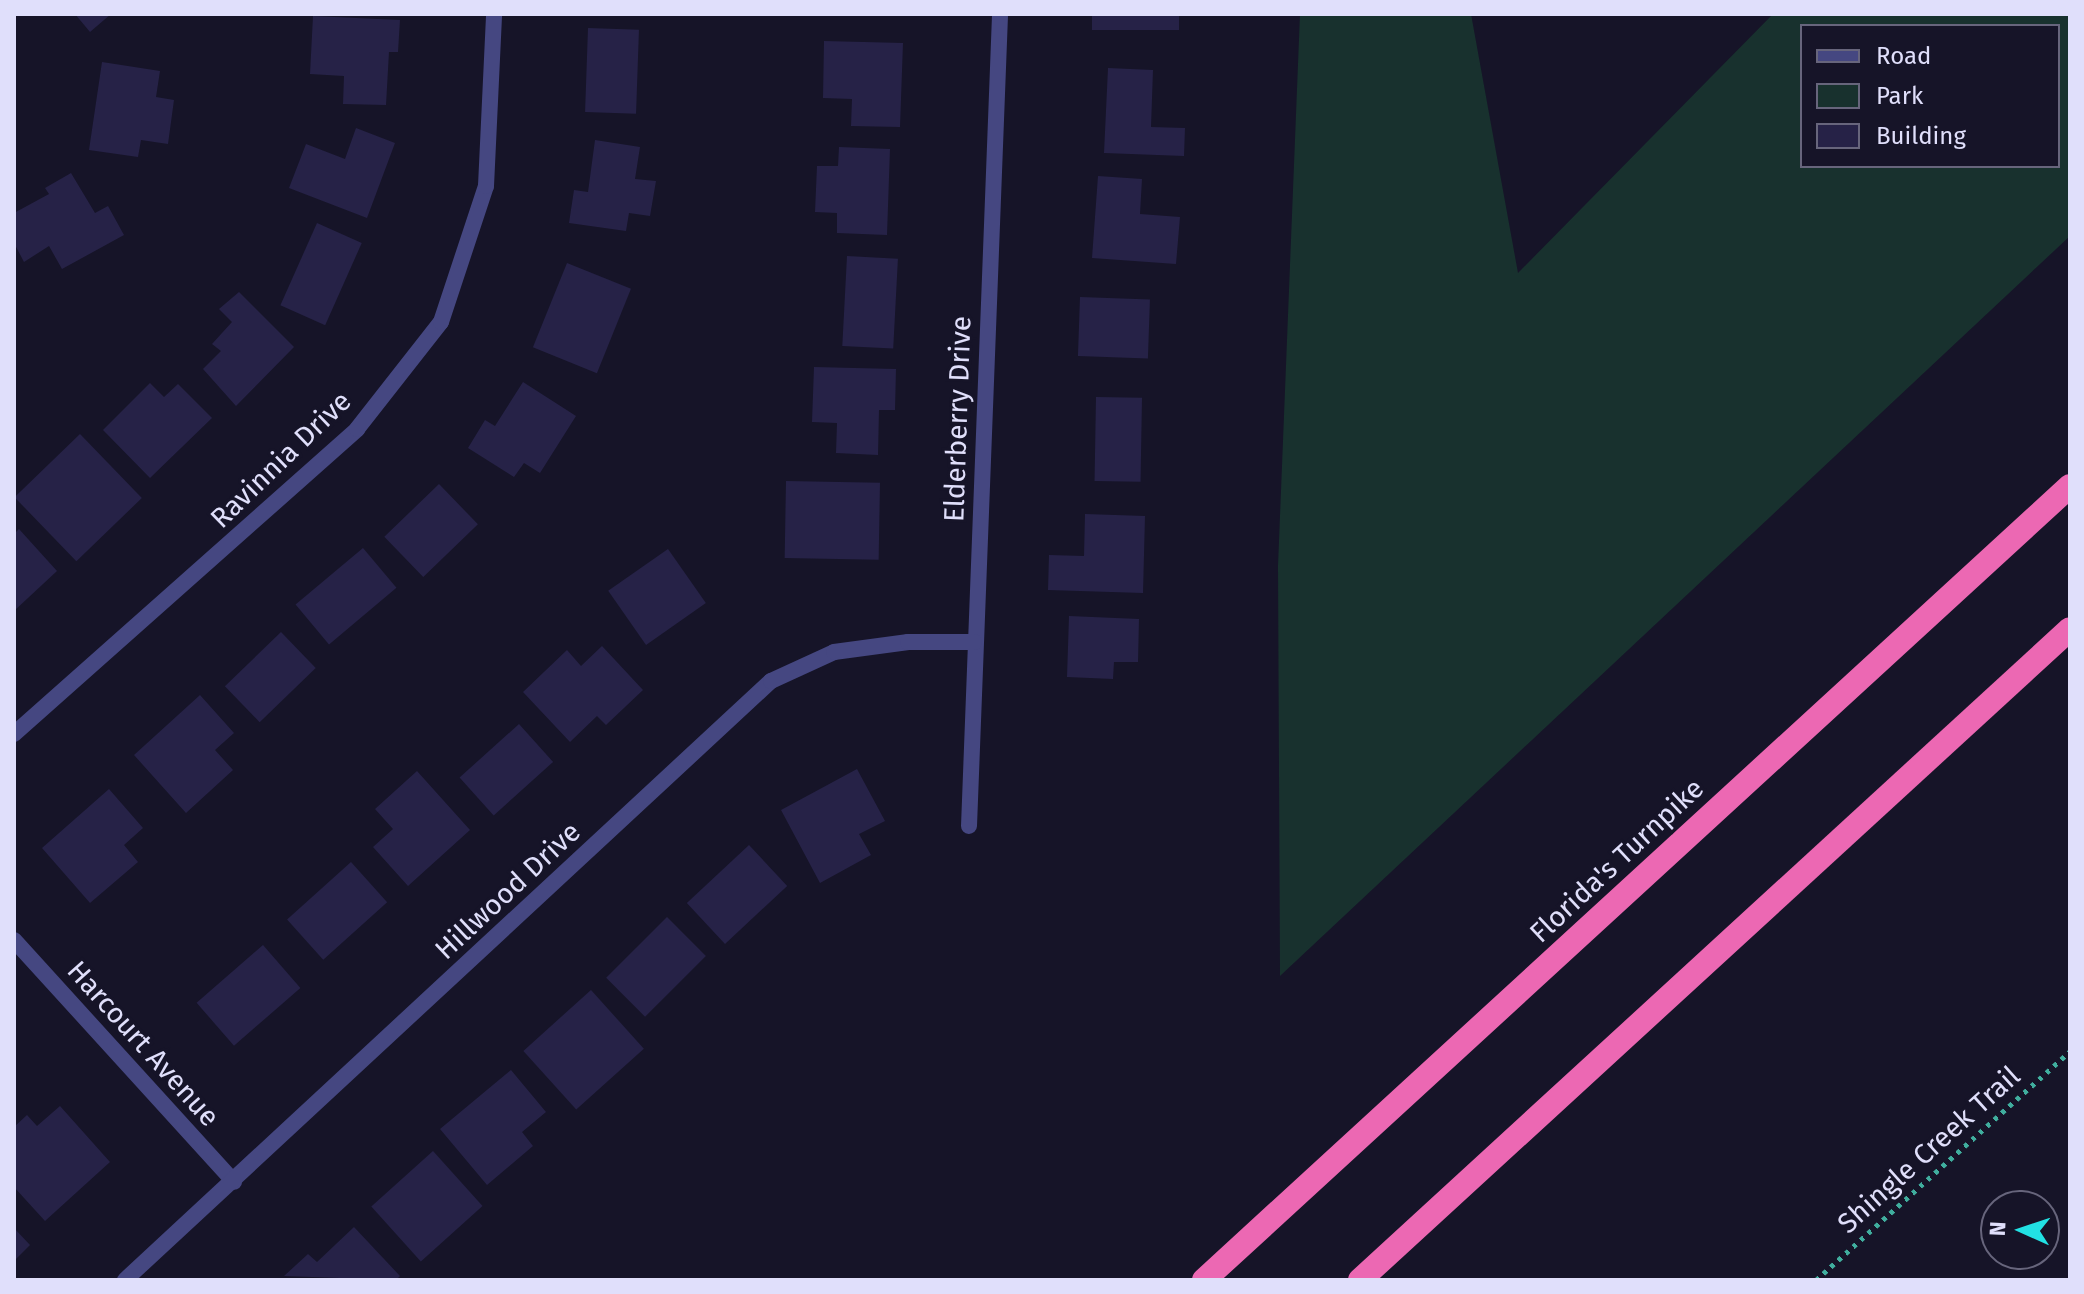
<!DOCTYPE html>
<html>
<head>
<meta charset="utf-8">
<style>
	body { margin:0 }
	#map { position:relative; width:2084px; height:1294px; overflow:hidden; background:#161428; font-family:"Fira Sans",sans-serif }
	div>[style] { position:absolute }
	.green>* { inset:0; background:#18312e }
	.building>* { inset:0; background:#262247; transform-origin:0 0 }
	.path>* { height:5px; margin-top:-2.5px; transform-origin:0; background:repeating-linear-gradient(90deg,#40ae9e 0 4px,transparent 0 10px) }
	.street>* { height:16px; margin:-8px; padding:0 8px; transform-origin:8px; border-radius:8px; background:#454781 }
	.highway>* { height:24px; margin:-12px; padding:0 12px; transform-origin:12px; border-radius:12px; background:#ec68b3 }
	span { translate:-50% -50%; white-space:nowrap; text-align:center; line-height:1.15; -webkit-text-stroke:6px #161428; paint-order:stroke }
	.street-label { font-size:28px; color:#e0dffb }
	.frame { position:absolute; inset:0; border:16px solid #e0dffb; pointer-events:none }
	.legend { position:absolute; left:1800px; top:24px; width:260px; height:144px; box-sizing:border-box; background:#161428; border:2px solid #67657c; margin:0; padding:10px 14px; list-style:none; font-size:24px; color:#e0dffb }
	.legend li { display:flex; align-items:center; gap:16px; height:40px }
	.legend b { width:40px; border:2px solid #67657c }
	.north { position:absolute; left:1980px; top:1190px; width:80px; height:80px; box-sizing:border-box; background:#161428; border:2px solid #67657c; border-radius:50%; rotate:273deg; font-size:22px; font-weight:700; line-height:32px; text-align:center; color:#e0dffb }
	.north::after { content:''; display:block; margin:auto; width:28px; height:36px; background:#22e1e4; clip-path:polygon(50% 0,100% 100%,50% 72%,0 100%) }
</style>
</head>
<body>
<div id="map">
	<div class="green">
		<i style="clip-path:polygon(evenodd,1300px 14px,1471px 14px,1518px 273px,1773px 14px,2070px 14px,2070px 236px,1280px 976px,1278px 566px,1300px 14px,1802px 26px,2058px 26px,2058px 166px,1802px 166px,1802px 26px)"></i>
	</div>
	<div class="building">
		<i style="clip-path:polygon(75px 14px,111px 14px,90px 32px)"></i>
		<i style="left:1092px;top:14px;width:87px;height:16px"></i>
		<i style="clip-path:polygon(313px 16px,400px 20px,398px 52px,389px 52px,386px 105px,343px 104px,344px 76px,310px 74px)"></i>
		<i style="left:588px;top:28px;width:51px;height:84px;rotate:2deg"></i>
		<i style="clip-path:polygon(824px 41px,903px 43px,900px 127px,851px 126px,852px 99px,823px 98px)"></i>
		<i style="clip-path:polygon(102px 62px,160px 71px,156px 97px,174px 100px,168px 144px,141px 140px,138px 157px,89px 150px)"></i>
		<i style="clip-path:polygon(1108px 68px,1153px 70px,1151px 127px,1185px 128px,1184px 156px,1104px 153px)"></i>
		<i style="clip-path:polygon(356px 128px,395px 143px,367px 218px,289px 188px,306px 144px,345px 159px)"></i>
		<i style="clip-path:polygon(595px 140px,640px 147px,635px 179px,656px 181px,650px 216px,629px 213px,626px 231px,569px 223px,574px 190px,588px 192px)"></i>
		<i style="clip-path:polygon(839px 147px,890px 149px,887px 235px,837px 233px,837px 213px,815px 212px,817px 166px,838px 166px)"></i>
		<i style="clip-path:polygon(71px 173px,95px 213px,108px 206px,124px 235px,62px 269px,49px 246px,24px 262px,14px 243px,14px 213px,49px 194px,45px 188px)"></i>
		<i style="clip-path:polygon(1098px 176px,1142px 179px,1140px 214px,1180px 217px,1176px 264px,1092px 258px)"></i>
		<i style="left:317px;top:223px;width:49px;height:90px;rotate:24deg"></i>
		<i style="left:847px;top:256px;width:51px;height:90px;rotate:3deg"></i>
		<i style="left:567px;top:263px;width:69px;height:91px;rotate:22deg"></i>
		<i style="clip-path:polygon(239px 292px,294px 347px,236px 406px,203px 369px,221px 351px,212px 344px,232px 322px,219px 309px)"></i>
		<i style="left:1080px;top:297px;width:70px;height:59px;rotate:2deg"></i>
		<i style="clip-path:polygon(814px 367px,896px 369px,895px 410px,879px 410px,878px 455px,836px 453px,837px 423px,812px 422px)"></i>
		<i style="clip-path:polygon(523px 382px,576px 416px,540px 473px,524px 463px,514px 477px,468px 448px,485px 420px,495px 426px)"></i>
		<i style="clip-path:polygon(150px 383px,164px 397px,178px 384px,212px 418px,150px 478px,103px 430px)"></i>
		<i style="left:1096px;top:397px;width:46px;height:84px;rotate:1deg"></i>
		<i style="left:80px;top:434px;width:89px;height:91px;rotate:46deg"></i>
		<i style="left:786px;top:481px;width:94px;height:77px;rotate:1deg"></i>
		<i style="left:439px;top:484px;width:56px;height:76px;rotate:46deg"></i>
		<i style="clip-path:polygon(1085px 514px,1145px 516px,1143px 593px,1048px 590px,1049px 555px,1084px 556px)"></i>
		<i style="clip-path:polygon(19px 529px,57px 571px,14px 611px,14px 534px)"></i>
		<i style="left:363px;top:548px;width:52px;height:88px;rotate:50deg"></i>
		<i style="left:668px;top:549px;width:66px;height:73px;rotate:55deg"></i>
		<i style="clip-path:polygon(1069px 616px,1139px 619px,1138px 662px,1114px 662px,1113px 679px,1067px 677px)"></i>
		<i style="left:281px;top:632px;width:50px;height:78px;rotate:46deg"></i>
		<i style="clip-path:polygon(602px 646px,643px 690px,606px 725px,597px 716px,570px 742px,523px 692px,567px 650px,581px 666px)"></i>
		<i style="clip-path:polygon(200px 695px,234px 733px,215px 750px,233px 770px,186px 813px,134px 755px)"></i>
		<i style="left:519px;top:724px;width:51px;height:80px;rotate:48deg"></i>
		<i style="clip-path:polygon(857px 769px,885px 821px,859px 834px,871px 855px,820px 883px,781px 810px)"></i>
		<i style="clip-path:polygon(417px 771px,470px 830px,408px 886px,373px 847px,393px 829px,375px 809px)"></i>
		<i style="clip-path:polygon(109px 789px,143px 828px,124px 845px,138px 862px,90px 903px,42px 848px)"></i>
		<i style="left:749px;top:845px;width:56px;height:85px;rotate:47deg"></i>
		<i style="left:351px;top:862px;width:54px;height:86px;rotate:48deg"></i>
		<i style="left:667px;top:917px;width:55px;height:86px;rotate:45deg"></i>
		<i style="left:263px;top:945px;width:57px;height:88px;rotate:49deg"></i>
		<i style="left:591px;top:990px;width:79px;height:91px;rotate:48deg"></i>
		<i style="clip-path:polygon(511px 1070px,546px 1112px,522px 1132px,533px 1146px,487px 1185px,440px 1129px)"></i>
		<i style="clip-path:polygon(60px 1106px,110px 1162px,45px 1221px,14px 1187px,14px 1127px,27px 1115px,37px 1126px)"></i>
		<i style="left:433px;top:1151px;width:74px;height:83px;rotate:48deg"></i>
		<i style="clip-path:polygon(354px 1227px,400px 1276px,396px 1280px,284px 1276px,308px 1254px,317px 1262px)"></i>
		<i style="clip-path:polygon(14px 1228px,30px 1245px,14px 1261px)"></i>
	</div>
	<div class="path">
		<i style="left:1816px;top:1280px;width:342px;rotate:-42deg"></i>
	</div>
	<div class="street">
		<i style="left:14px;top:734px;width:459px;rotate:-41.6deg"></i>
		<i style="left:357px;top:429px;width:136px;rotate:-51.9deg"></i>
		<i style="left:441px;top:322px;width:143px;rotate:-71.7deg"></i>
		<i style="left:486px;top:186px;width:172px;rotate:-87.3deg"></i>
		<i style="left:969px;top:826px;width:813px;rotate:-87.81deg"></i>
		<i style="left:14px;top:940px;width:327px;rotate:47.7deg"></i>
		<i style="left:125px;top:1280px;width:881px;rotate:-42.84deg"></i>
		<i style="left:771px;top:681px;width:69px;rotate:-24.7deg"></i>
		<i style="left:834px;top:652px;width:75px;rotate:-7.7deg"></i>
		<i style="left:908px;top:642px;width:66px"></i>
	</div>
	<div class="highway">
		<i style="left:1204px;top:1280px;width:1175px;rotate:-42.52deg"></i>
		<i style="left:1360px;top:1280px;width:963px;rotate:-42.52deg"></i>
	</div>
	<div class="street-label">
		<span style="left:958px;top:419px;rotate:-88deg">Elderberry Drive</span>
		<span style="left:281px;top:460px;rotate:-44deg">Ravinnia Drive</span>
		<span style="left:1617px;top:861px;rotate:-43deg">Florida's Turnpike</span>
		<span style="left:508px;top:891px;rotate:-43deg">Hillwood Drive</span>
		<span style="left:143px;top:1044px;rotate:48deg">Harcourt Avenue</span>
		<span style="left:1929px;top:1150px;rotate:-42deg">Shingle Creek Trail</span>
	</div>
	<div class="frame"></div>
	<ul class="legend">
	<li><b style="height:10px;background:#454781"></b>Road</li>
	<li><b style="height:22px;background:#18312e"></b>Park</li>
	<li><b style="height:22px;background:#262247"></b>Building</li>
	</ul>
	<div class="north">N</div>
</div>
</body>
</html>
